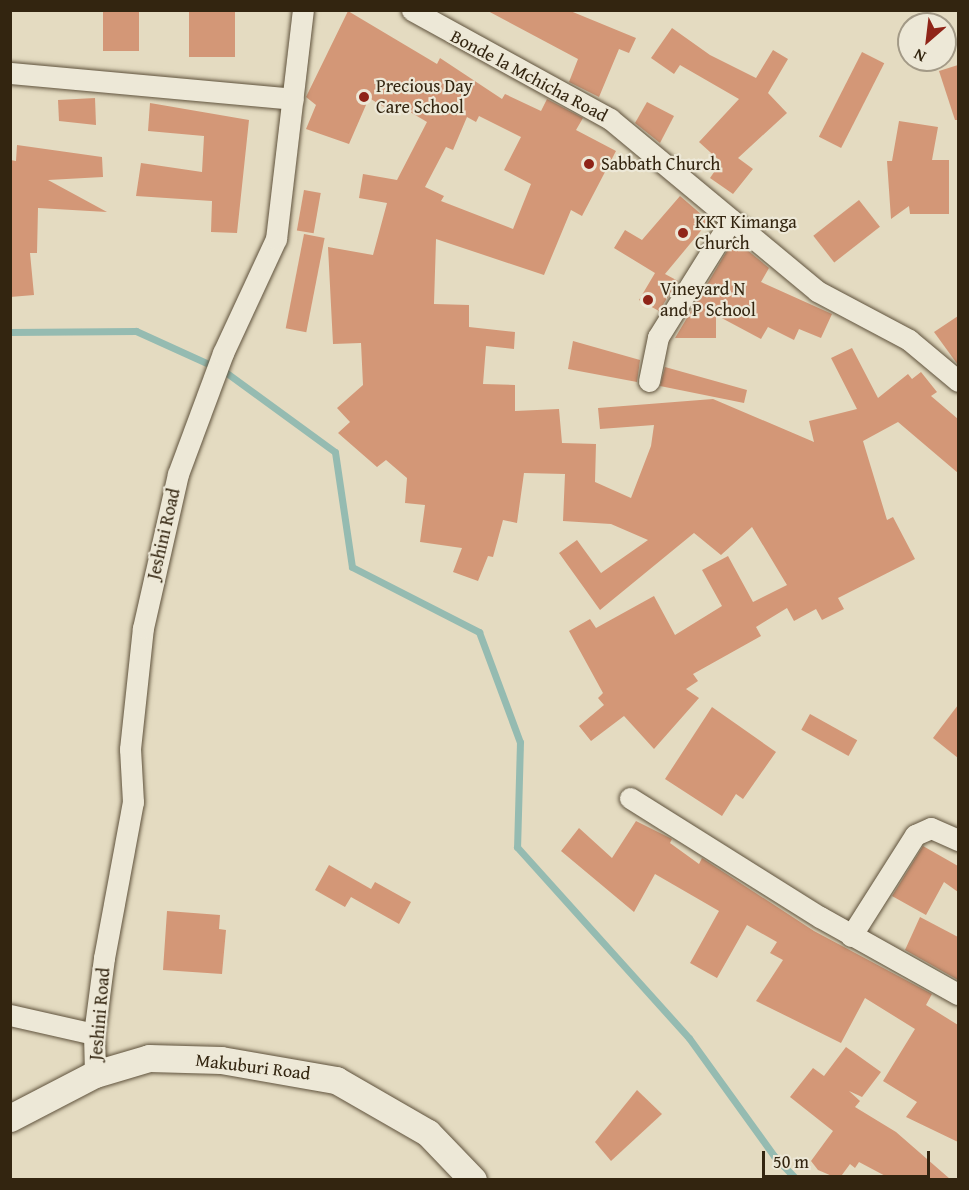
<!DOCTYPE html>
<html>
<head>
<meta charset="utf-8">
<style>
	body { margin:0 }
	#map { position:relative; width:969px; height:1190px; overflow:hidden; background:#e4dbc1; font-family:"Gentium Book Plus",serif }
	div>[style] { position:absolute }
	.stream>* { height:7px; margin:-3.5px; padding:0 3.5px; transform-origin:3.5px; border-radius:3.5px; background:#95bbb1 }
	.building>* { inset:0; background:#d39777; transform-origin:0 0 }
	.roads { filter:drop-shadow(0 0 2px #5f523c) drop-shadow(0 0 2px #5f523c) }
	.minor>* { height:21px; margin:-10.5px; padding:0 10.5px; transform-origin:10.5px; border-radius:10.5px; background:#ede8d7 }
	.tertiary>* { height:27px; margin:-13.5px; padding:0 13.5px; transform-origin:13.5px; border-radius:13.5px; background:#ede8d7 }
	.dots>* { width:16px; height:16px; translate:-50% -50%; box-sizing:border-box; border:3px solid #ede8d7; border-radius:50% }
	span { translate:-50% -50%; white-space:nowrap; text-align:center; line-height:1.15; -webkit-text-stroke:4.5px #ede8d7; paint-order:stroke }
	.street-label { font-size:18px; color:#332510 }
	.poi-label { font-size:18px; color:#332510 }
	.left { translate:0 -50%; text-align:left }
	.frame { position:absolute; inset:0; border:12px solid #332510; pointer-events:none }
	.north { position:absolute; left:897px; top:12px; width:60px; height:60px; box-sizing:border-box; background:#ede8d7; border:2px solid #a39a87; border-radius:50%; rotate:208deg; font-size:16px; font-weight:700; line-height:24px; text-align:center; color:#332510 }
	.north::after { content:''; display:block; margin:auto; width:21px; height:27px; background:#8f2418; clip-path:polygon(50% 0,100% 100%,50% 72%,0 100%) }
	.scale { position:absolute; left:762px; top:1151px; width:168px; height:27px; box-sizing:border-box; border:3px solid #332510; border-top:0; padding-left:8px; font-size:18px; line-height:21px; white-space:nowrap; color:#332510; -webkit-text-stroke:4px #ede8d7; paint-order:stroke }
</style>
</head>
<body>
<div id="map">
	<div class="stream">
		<i style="left:10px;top:332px;width:126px;rotate:-0.5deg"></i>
		<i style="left:136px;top:331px;width:97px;rotate:24.4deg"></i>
		<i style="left:224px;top:371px;width:137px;rotate:36.1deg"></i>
		<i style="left:335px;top:452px;width:116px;rotate:81.6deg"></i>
		<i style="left:352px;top:567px;width:143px;rotate:27.1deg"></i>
		<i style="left:479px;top:632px;width:117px;rotate:69.6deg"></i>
		<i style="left:520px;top:742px;width:105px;rotate:91.6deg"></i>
		<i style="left:517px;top:847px;width:257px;rotate:48deg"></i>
		<i style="left:689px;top:1038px;width:145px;rotate:54.2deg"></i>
		<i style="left:774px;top:1156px;width:33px;rotate:46deg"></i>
	</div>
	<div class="building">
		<i style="left:103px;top:10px;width:36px;height:41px"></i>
		<i style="left:189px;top:10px;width:46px;height:47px"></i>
		<i style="clip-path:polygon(486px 10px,568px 10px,636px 38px,629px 53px,619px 49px,599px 97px,569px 82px,578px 59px)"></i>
		<i style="clip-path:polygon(evenodd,348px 11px,437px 64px,440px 58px,502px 99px,505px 94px,541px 111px,547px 99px,583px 118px,576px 130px,616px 151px,582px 216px,571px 210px,544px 275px,436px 239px,434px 304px,469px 305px,469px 327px,515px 332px,514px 349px,486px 346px,483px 384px,515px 385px,515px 411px,559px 409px,562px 443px,596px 444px,595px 482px,631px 498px,651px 446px,654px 425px,600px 429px,598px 408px,713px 399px,814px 442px,809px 421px,857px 409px,831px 358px,852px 348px,878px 398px,908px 374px,912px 379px,921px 372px,937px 392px,931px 396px,958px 419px,958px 473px,898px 422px,863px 441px,887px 520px,893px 517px,915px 559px,838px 598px,844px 609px,822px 620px,816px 609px,794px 621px,787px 608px,756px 627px,761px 636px,693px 674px,698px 681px,686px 689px,699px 698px,654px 749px,624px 716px,591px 741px,579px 726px,604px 705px,598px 698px,603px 693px,569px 631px,590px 619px,596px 628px,654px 596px,675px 635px,722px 606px,702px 570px,728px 556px,753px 602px,787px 585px,752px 527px,721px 555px,694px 533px,600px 610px,559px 553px,577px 540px,601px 573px,648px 540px,611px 524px,563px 521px,565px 474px,524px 473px,517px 523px,503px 520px,493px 557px,488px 556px,478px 581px,453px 572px,462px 548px,420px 542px,425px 505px,405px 503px,407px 478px,386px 460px,377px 467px,338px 433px,350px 422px,337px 408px,363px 385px,361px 343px,333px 344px,328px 247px,373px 255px,387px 203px,359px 198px,363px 174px,397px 180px,427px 122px,390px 100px,386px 108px,369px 98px,349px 144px,306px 129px,316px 105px,306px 97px,348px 11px,479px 116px,521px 137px,504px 170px,531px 184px,513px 229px,441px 201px,444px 196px,425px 187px,446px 147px,453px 150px,467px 117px,476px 122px,479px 116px)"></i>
		<i style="clip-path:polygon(672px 28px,710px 55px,756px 78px,773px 50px,788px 59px,768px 93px,787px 113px,738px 158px,753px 169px,733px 194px,710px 178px,721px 162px,699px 142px,739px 99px,680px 65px,674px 74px,651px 58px)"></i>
		<i style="left:862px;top:52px;width:25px;height:95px;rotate:27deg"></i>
		<i style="clip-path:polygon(958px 65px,958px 120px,955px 120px,939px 71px)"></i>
		<i style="clip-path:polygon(95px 98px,96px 125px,59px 121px,58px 100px)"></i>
		<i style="clip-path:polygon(647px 102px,674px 116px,660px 143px,635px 123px)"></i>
		<i style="clip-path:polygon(150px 103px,249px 120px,237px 233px,211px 232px,212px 201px,136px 196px,141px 163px,202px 172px,204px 136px,148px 131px)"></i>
		<i style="clip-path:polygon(899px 121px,938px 127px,932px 160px,949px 160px,949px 214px,910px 214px,909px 206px,891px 219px,887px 161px,892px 161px)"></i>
		<i style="clip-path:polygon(17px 145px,102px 157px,103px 177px,48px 180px,107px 212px,38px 208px,37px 253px,30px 253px,34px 295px,10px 297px,10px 160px,16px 161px)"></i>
		<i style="left:304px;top:190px;width:17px;height:41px;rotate:10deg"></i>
		<i style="clip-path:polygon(680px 196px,709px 221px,665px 274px,678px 281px,659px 311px,639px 300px,655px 273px,614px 248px,625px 230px,642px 240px)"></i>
		<i style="left:859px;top:200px;width:34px;height:58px;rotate:52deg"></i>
		<i style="left:304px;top:234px;width:21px;height:96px;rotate:11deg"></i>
		<i style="clip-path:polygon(734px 239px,769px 268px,761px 282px,832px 314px,821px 338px,799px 329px,794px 340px,768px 327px,761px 339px,716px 315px,716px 338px,675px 338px)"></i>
		<i style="clip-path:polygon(958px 316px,958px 365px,934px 332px)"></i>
		<i style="clip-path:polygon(573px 341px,640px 360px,637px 382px,568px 369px)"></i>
		<i style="clip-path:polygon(665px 367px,747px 390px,744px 403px,660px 386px)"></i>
		<i style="clip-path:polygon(958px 705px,958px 758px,933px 738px)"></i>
		<i style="clip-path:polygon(712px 707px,776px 752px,743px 799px,736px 794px,722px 816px,665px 779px)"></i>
		<i style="left:810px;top:714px;width:54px;height:18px;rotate:29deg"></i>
		<i style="clip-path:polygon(636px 821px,672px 839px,670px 843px,699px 864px,702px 858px,814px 931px,932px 994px,926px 1005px,958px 1025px,958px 1142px,906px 1117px,917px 1102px,883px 1081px,915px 1029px,865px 998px,841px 1043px,756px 1001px,783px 960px,770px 953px,777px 942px,747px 925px,717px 978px,690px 963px,719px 911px,655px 874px,634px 912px,561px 851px,579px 828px,612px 858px)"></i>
		<i style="clip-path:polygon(923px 846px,958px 866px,958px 892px,944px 882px,926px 915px,892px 896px)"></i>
		<i style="clip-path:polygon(329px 865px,371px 889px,375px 882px,411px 902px,399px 924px,351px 897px,345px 907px,315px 890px)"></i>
		<i style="clip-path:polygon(167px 911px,220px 915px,219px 929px,226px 930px,222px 974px,163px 970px)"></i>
		<i style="clip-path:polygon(920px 917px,958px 937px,958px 980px,905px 950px)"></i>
		<i style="clip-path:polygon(846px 1047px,881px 1072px,862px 1097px,849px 1091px,860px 1101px,855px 1107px,896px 1132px,950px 1179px,891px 1179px,859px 1162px,855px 1168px,850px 1164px,839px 1179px,818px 1170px,811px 1161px,833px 1131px,790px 1097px,813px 1068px,824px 1076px)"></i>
		<i style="clip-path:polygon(637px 1090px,662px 1114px,611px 1161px,595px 1142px)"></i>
	</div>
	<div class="roads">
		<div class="minor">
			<i style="left:412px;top:10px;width:226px;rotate:28.8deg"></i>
			<i style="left:610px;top:119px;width:269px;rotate:39.7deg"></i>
			<i style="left:817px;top:291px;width:104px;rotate:28deg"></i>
			<i style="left:909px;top:340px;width:64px;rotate:39.9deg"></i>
			<i style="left:10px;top:73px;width:284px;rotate:5.2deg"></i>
			<i style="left:649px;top:381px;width:45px;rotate:-78.4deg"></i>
			<i style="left:658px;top:337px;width:138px;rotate:-58deg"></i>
			<i style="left:630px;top:798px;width:224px;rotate:32.1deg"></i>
			<i style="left:820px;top:917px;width:158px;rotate:29.2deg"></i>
			<i style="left:851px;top:936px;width:120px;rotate:-57.6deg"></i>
			<i style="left:915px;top:835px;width:17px;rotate:-24deg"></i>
			<i style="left:931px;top:828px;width:30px;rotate:24deg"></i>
			<i style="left:10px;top:1015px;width:86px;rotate:12.7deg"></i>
			<i style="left:95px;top:1074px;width:40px;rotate:-91.4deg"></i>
			<i style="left:94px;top:1034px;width:77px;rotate:-82.5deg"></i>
			<i style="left:104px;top:958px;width:159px;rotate:-79.5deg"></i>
			<i style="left:133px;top:802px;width:53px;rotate:-93.2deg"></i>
			<i style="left:130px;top:749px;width:122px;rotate:-83.9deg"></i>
			<i style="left:143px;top:628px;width:158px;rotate:-77.2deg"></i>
			<i style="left:178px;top:474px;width:129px;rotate:-69.6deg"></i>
			<i style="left:223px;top:353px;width:126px;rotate:-65.1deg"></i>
			<i style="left:276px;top:239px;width:231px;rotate:-83.3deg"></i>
		</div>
		<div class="tertiary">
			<i style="left:10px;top:1118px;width:96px;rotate:-27.4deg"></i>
			<i style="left:95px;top:1074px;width:56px;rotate:-16.5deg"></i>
			<i style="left:149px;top:1058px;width:72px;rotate:1.6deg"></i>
			<i style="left:221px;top:1060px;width:117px;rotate:9.9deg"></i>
			<i style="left:336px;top:1080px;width:106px;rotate:29.9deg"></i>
			<i style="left:428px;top:1133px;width:65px;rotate:46.2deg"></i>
		</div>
	</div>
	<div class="dots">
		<i style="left:364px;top:97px;background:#8f2418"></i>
		<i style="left:589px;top:164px;background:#8f2418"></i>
		<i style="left:683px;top:233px;background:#8f2418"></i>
		<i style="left:648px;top:300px;background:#8f2418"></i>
	</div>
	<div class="street-label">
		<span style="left:529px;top:76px;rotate:28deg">Bonde la Mchicha Road</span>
		<span style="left:164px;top:534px;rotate:-77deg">Jeshini Road</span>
		<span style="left:100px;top:1014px;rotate:-85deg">Jeshini Road</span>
		<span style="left:253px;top:1067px;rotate:7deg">Makuburi Road</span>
	</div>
	<div class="poi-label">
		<span class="left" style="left:376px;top:97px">Precious Day<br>Care School</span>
		<span class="left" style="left:601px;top:164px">Sabbath Church</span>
		<span class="left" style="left:695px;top:233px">KKT Kimanga<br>Church</span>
		<span class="left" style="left:660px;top:300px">Vineyard N<br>and P School</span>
	</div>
	<div class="frame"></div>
	<div class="north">N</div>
	<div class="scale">50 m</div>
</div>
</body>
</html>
